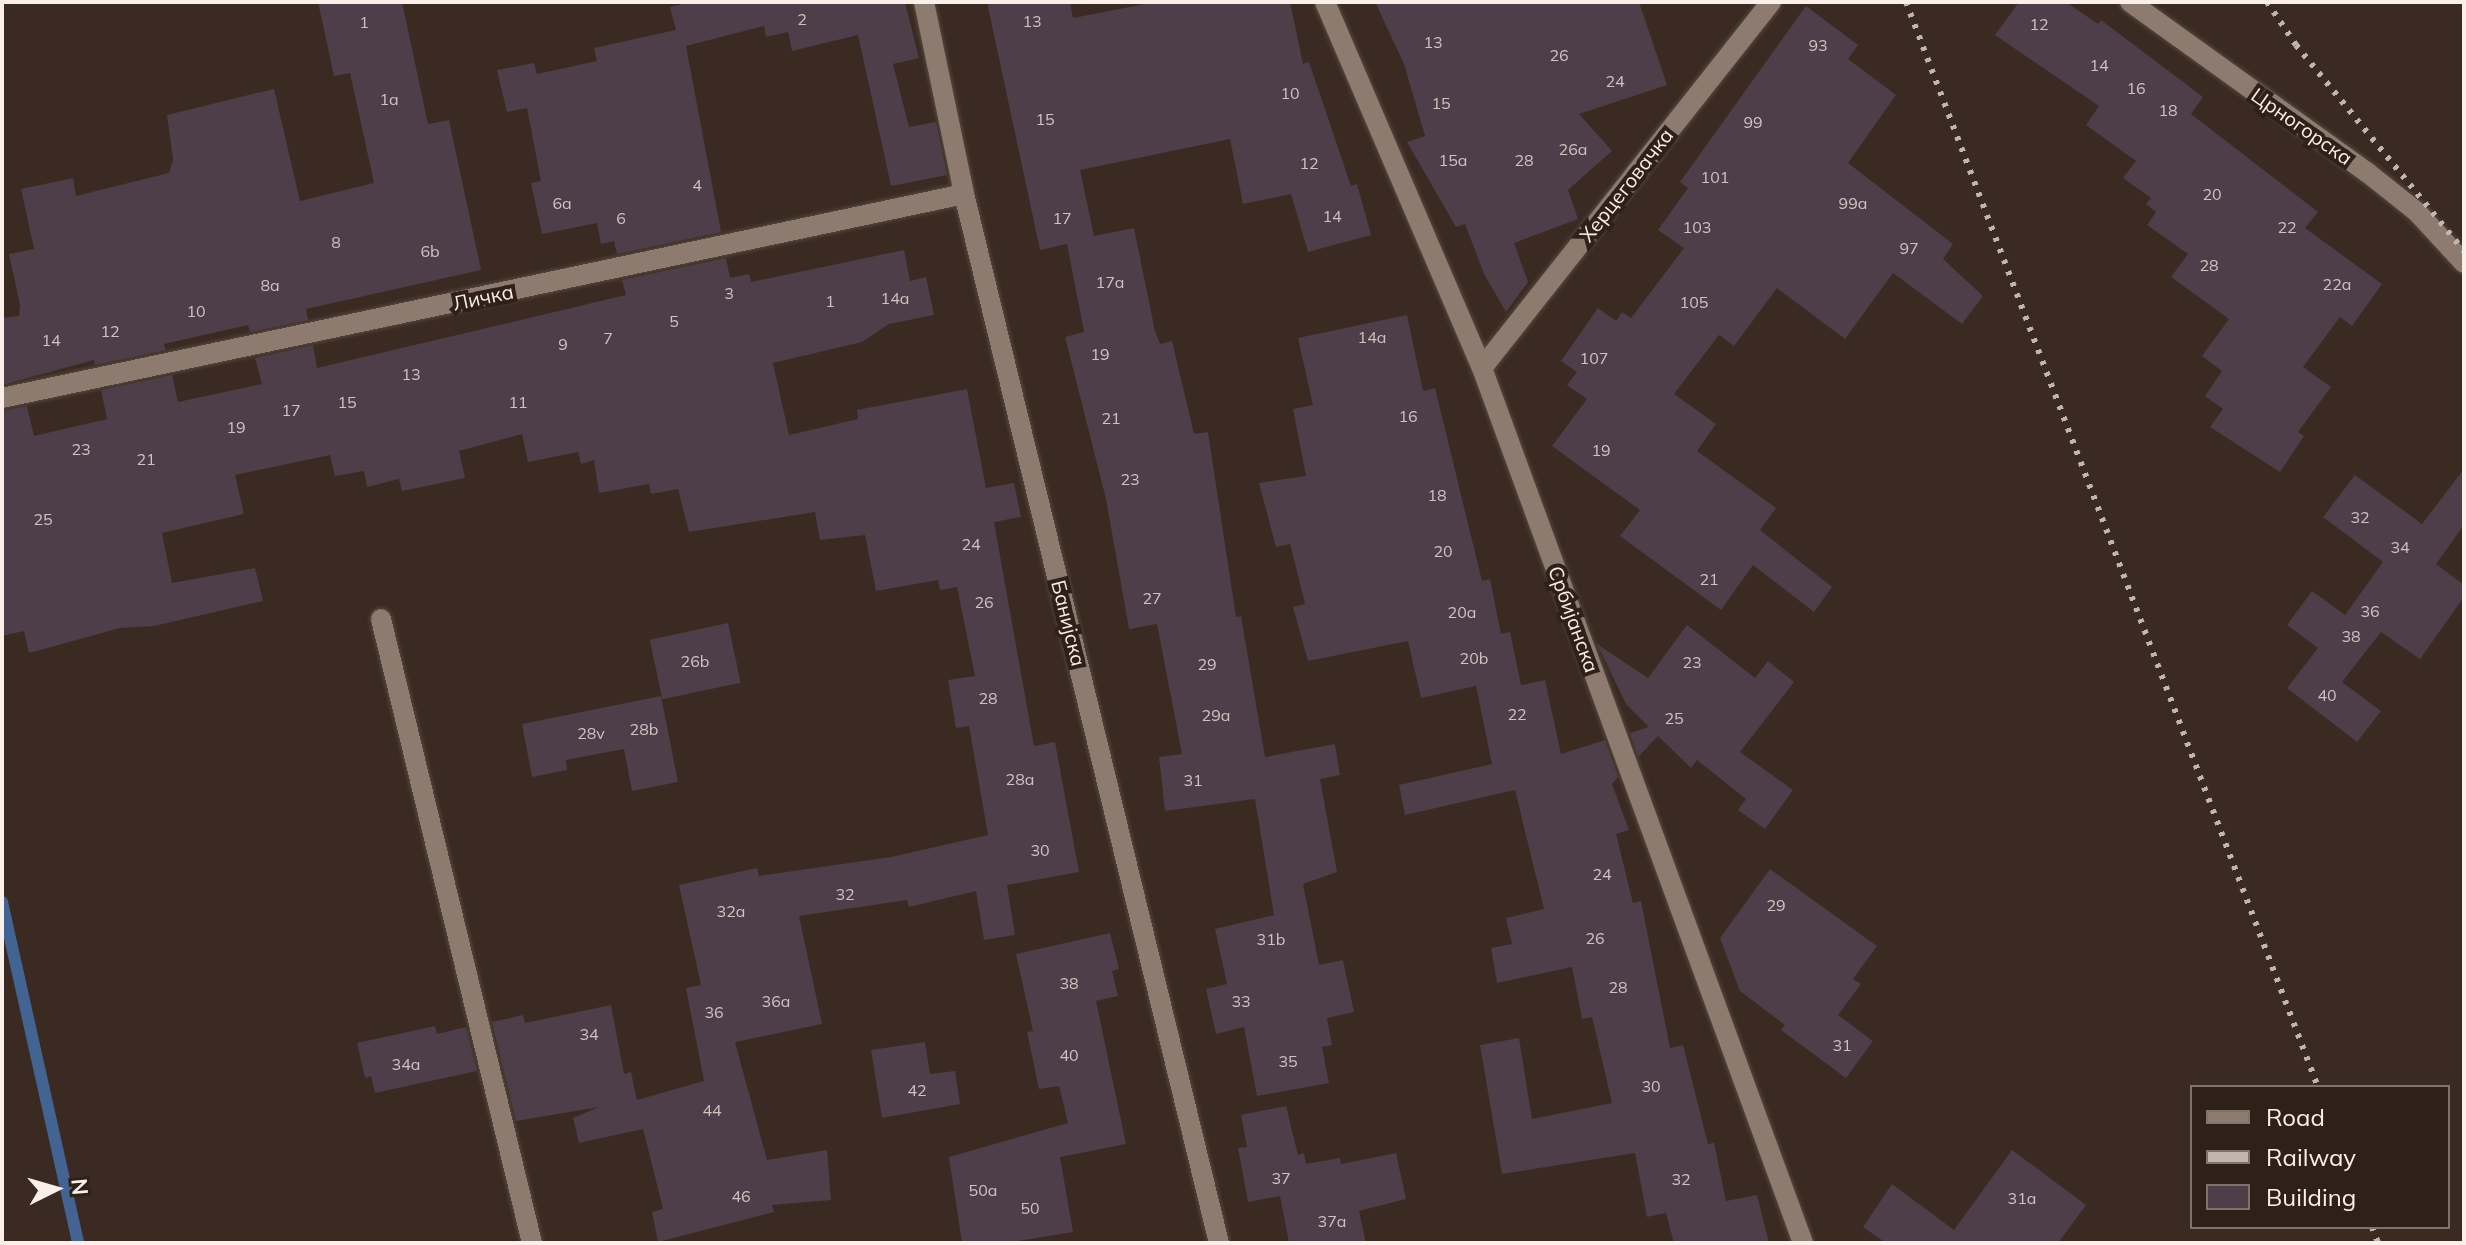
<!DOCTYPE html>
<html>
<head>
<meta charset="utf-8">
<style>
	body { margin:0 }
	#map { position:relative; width:2466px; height:1245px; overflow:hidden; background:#3a2a21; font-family:Mulish,sans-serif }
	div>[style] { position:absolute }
	.stream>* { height:12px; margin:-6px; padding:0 6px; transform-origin:6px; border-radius:6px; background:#436492 }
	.building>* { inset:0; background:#4d3e49; transform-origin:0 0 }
	.roads { filter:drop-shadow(0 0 2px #554840) drop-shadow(0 0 2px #554840) }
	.minor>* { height:20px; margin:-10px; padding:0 10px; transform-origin:10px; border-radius:10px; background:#8e7b70 }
	.rail>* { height:6px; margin-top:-3px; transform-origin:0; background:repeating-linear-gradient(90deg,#c2b5ae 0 4px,transparent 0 12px) }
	span { translate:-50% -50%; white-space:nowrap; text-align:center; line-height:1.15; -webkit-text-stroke:8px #2f2118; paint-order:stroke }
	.number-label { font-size:16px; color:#cfc3c1 }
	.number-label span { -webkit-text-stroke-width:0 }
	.street-label { font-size:20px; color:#faefe9 }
	.frame { position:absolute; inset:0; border:4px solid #faefe9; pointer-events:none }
	.legend { position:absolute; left:2190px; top:1085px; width:260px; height:144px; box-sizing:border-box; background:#2f2118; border:2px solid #80736c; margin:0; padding:10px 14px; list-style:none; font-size:24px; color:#faefe9 }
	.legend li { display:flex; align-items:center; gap:16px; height:40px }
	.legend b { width:40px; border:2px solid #80736c }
	.north { position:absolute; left:16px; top:1149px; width:80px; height:80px; -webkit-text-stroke:6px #2f2118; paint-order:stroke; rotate:85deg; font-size:22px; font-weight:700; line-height:32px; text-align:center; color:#faefe9 }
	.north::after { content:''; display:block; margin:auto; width:28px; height:36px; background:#faefe9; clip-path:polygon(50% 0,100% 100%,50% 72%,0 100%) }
</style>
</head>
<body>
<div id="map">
	<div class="stream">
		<i style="left:2px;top:902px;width:349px;rotate:77.4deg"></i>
	</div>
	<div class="building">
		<i style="clip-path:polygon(318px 2px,402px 2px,428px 124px,449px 120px,481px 270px,306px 309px,308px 320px,250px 332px,248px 325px,164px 344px,166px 350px,95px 365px,94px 360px,2px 385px,2px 318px,19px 316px,20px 305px,9px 254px,34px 249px,21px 189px,73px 178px,76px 196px,169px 173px,173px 159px,167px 115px,274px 89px,300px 201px,374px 183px,350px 73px,334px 76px)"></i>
		<i style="clip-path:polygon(691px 2px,905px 2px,919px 58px,893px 64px,909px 127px,936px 122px,947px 175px,891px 186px,858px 35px,792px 51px,788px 32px,766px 37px,764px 26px,686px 46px,721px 232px,617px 254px,614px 241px,601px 244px,597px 223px,542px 234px,531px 183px,541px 181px,527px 108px,507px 112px,497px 70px,534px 63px,537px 74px,597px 61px,594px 48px,676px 30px,670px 7px)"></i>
		<i style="clip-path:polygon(987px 2px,1070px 2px,1073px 18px,1155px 2px,1290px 2px,1303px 64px,1309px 62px,1351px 186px,1357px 184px,1371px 235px,1308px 252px,1291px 194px,1243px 204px,1230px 139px,1080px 170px,1094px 236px,1134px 228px,1155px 331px,1160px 344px,1172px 341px,1194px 434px,1208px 432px,1236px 617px,1241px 616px,1265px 757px,1335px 744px,1340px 775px,1320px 779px,1337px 872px,1303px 884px,1319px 965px,1343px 960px,1354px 1012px,1327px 1018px,1332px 1045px,1322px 1047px,1329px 1083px,1257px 1096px,1244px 1027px,1216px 1034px,1206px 989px,1227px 984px,1215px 929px,1274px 915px,1255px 799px,1165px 811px,1159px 757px,1182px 754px,1157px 624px,1129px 629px,1106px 499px,1065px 337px,1084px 332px,1067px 244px,1040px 250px)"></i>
		<i style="clip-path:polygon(1375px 2px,1639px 2px,1667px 85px,1579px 114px,1612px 151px,1568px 190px,1578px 219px,1514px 243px,1528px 282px,1506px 312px,1484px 274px,1465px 224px,1456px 227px,1407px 142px,1425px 136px,1404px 64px)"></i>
		<i style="clip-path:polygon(2019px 2px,2066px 2px,2098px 24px,2101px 20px,2203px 97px,2191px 114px,2318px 212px,2305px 228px,2382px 284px,2352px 326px,2340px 317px,2303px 367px,2331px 387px,2298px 432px,2304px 436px,2280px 472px,2210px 427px,2223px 409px,2205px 396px,2222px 371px,2202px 356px,2229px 319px,2171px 277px,2188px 254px,2147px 225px,2156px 212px,2146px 204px,2151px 198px,2123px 178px,2136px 161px,2086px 125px,2099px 106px,1995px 35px)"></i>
		<i style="clip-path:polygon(1806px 6px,1858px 45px,1848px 59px,1896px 95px,1848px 163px,1953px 244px,1943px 259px,1983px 296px,1962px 324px,1893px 273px,1845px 339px,1777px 288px,1734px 346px,1719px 335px,1674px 394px,1716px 424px,1697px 451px,1776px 508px,1760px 530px,1832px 587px,1814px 612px,1753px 565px,1721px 610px,1620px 536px,1640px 510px,1552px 446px,1587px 399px,1567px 385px,1577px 372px,1561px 361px,1598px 308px,1616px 321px,1622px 312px,1631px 318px,1684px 248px,1658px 230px,1688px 188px,1680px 182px)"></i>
		<i style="clip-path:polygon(904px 250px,910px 281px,926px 277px,934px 315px,889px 324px,862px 342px,773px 363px,789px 435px,858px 419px,857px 410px,967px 389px,986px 488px,1014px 483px,1021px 517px,994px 522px,1034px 746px,1055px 742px,1079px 872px,1007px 885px,1015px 935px,984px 940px,976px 891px,909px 907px,907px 900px,799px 916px,822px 1024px,735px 1042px,767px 1160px,827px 1150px,831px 1200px,772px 1205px,774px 1212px,658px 1242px,652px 1212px,663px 1209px,643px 1129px,579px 1143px,573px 1118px,599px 1107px,516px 1121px,492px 1022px,523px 1015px,525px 1023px,611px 1005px,624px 1074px,631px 1072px,637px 1100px,704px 1081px,686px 988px,701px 985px,679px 885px,757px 868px,759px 876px,891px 857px,988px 835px,969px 726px,956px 728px,948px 680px,975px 676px,957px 587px,940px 590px,938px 580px,876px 591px,865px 535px,820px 540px,815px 512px,689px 532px,678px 489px,651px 494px,649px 484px,599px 493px,594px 460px,581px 464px,578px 452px,528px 462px,522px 434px,459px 451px,465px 478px,402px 491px,399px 479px,367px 487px,364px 471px,335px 476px,330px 455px,235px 475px,244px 514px,162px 533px,172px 583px,255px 568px,263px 601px,154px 626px,120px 628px,29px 653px,24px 631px,2px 636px,2px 411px,27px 406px,34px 436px,107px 419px,101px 390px,172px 375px,178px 402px,262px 384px,255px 358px,313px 345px,317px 368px,626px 295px,622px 280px,726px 258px,730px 278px,749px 274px,751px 282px)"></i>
		<i style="clip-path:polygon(1407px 315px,1423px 391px,1435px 388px,1482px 581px,1490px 579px,1501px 634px,1510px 632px,1521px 685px,1545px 680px,1561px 754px,1605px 740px,1618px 777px,1612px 784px,1629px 830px,1616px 834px,1633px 903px,1641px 901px,1670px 1048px,1683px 1045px,1708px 1144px,1714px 1143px,1726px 1201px,1757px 1195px,1769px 1243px,1674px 1243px,1666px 1213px,1647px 1217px,1635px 1153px,1502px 1174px,1480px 1045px,1519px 1038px,1532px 1119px,1612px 1103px,1592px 1017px,1582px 1019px,1572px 967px,1497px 983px,1491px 948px,1512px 944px,1506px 918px,1544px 909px,1515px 790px,1405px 815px,1399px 785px,1492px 764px,1476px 686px,1421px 698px,1408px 641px,1308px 661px,1293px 607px,1305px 604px,1290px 544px,1276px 547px,1259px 483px,1306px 476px,1293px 409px,1313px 405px,1298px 338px)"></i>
		<i style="clip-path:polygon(2464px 469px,2464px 525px,2436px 564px,2464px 585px,2464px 597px,2420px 659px,2381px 632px,2342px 682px,2381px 711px,2357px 742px,2287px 688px,2318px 648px,2287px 625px,2312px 591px,2345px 615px,2383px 562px,2323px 517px,2355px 475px,2422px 524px)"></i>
		<i style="left:728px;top:623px;width:61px;height:80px;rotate:78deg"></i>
		<i style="clip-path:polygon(1687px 625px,1755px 678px,1768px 661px,1794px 682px,1740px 752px,1793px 790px,1765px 829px,1738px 810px,1746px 799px,1697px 760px,1691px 768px,1658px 736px,1638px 757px,1630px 733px,1649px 727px,1626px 704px,1597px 644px,1648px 678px)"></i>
		<i style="clip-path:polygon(661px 696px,678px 782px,632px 791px,624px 749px,566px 760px,567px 770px,532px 777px,522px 724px)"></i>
		<i style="clip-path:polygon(1770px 869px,1877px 946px,1853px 979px,1861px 984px,1838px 1015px,1873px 1041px,1846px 1078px,1781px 1030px,1785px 1025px,1740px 991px,1720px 938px)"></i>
		<i style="clip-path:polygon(1110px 933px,1119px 969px,1112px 971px,1118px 996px,1096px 1001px,1126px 1144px,1060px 1157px,1073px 1232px,1006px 1243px,962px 1243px,949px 1157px,1068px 1123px,1059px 1086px,1039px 1089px,1027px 1032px,1033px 1031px,1016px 954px)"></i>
		<i style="clip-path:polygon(435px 1026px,437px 1034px,466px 1027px,477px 1071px,375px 1093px,371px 1076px,365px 1078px,357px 1043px)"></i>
		<i style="clip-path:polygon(925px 1042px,930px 1074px,955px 1071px,960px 1104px,882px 1118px,871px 1050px)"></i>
		<i style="clip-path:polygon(1286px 1106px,1298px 1155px,1304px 1153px,1306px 1164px,1340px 1158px,1341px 1164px,1396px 1153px,1406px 1199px,1359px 1211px,1366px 1243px,1289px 1243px,1280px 1196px,1248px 1202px,1238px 1148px,1247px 1147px,1241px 1115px)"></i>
		<i style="clip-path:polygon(2012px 1150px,2086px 1205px,2058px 1243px,1886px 1243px,1863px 1227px,1892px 1184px,1954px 1230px)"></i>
	</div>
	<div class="roads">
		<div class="minor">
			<i style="left:924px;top:2px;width:196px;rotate:78.2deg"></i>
			<i style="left:964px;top:194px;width:1080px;rotate:76.34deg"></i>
			<i style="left:1325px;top:2px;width:398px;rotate:66.8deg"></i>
			<i style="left:1482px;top:368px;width:932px;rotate:69.85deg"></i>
			<i style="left:2130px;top:2px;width:293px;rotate:35.7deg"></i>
			<i style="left:2368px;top:173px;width:63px;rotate:38.5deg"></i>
			<i style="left:2417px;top:212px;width:69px;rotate:47.3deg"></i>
			<i style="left:1482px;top:368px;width:466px;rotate:-51.7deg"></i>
			<i style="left:2px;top:398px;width:983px;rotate:-11.97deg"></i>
			<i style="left:381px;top:619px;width:642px;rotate:76.4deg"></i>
		</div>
	</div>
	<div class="rail">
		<i style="left:1906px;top:2px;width:1161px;rotate:69.21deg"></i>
		<i style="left:2267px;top:2px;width:52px;rotate:56deg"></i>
		<i style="left:2296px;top:45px;width:266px;rotate:50.8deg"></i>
		<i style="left:2372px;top:1227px;width:17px;rotate:69deg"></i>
	</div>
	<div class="number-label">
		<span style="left:802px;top:19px">2</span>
		<span style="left:1032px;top:21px">13</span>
		<span style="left:364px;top:22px">1</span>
		<span style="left:2039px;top:24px">12</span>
		<span style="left:1433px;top:42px">13</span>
		<span style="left:1818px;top:45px">93</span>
		<span style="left:1559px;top:55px">26</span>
		<span style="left:2099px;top:65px">14</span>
		<span style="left:1615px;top:81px">24</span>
		<span style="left:2136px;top:88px">16</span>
		<span style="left:1290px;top:93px">10</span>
		<span style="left:389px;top:99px">1a</span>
		<span style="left:1441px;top:103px">15</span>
		<span style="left:2168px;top:110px">18</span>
		<span style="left:1045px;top:119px">15</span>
		<span style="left:1753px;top:122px">99</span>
		<span style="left:1573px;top:149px">26a</span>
		<span style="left:1453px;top:160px">15a</span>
		<span style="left:1524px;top:160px">28</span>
		<span style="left:1309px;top:163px">12</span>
		<span style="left:1715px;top:177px">101</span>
		<span style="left:697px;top:185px">4</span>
		<span style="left:2212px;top:194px">20</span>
		<span style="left:562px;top:203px">6a</span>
		<span style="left:1853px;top:203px">99a</span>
		<span style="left:1332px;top:216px">14</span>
		<span style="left:621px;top:218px">6</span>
		<span style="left:1062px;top:218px">17</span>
		<span style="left:1697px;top:227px">103</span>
		<span style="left:2287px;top:227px">22</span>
		<span style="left:336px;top:242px">8</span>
		<span style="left:1909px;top:248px">97</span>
		<span style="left:430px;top:251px">6b</span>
		<span style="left:2209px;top:265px">28</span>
		<span style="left:1110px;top:282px">17a</span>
		<span style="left:2337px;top:284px">22a</span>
		<span style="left:270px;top:285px">8a</span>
		<span style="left:729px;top:293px">3</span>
		<span style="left:895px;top:298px">14a</span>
		<span style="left:830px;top:301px">1</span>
		<span style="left:1694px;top:302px">105</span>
		<span style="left:196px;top:311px">10</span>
		<span style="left:674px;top:321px">5</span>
		<span style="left:110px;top:331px">12</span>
		<span style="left:1372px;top:337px">14a</span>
		<span style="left:608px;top:338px">7</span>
		<span style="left:51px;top:340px">14</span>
		<span style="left:563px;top:344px">9</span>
		<span style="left:1100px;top:354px">19</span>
		<span style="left:1594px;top:358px">107</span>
		<span style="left:411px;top:374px">13</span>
		<span style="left:347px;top:402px">15</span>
		<span style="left:518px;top:402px">11</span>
		<span style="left:291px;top:410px">17</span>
		<span style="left:1408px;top:416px">16</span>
		<span style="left:1111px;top:418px">21</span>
		<span style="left:236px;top:427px">19</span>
		<span style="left:81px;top:449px">23</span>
		<span style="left:1601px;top:450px">19</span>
		<span style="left:146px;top:459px">21</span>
		<span style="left:1130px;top:479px">23</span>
		<span style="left:1437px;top:495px">18</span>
		<span style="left:2360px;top:517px">32</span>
		<span style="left:43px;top:519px">25</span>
		<span style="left:971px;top:544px">24</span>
		<span style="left:2400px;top:547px">34</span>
		<span style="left:1443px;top:551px">20</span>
		<span style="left:1709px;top:579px">21</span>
		<span style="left:1152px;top:598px">27</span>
		<span style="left:984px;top:602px">26</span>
		<span style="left:2370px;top:611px">36</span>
		<span style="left:1462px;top:612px">20a</span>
		<span style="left:2351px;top:636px">38</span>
		<span style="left:1474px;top:658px">20b</span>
		<span style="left:695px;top:661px">26b</span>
		<span style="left:1692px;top:662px">23</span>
		<span style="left:1207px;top:664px">29</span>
		<span style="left:2327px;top:695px">40</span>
		<span style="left:988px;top:698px">28</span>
		<span style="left:1517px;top:714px">22</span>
		<span style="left:1216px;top:715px">29a</span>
		<span style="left:1674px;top:718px">25</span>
		<span style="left:644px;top:729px">28b</span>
		<span style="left:591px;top:733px">28v</span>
		<span style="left:1020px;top:779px">28a</span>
		<span style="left:1193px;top:780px">31</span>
		<span style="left:1040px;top:850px">30</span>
		<span style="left:1602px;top:874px">24</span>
		<span style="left:845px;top:894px">32</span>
		<span style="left:1776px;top:905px">29</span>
		<span style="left:731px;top:911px">32a</span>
		<span style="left:1595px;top:938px">26</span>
		<span style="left:1271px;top:939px">31b</span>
		<span style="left:1069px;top:983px">38</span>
		<span style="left:1618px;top:987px">28</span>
		<span style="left:776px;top:1001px">36a</span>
		<span style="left:1241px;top:1001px">33</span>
		<span style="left:714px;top:1012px">36</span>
		<span style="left:589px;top:1034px">34</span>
		<span style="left:1842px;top:1045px">31</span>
		<span style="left:1069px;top:1055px">40</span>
		<span style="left:1288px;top:1061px">35</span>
		<span style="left:406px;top:1064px">34a</span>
		<span style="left:1651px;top:1086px">30</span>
		<span style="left:917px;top:1090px">42</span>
		<span style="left:712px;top:1110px">44</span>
		<span style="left:1281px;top:1178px">37</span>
		<span style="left:1681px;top:1179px">32</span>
		<span style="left:983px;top:1190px">50a</span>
		<span style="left:741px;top:1196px">46</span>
		<span style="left:2022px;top:1198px">31a</span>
		<span style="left:1030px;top:1208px">50</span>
		<span style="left:1332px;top:1221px">37a</span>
	</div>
	<div class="street-label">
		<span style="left:2302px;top:126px;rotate:35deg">Црногорска</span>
		<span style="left:1626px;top:185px;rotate:-52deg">Херцеговачка</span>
		<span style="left:483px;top:297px;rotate:-12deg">Личка</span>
		<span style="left:1574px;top:619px;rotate:70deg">Србијанска</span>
		<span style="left:1069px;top:623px;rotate:76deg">Банијска</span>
	</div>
	<div class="frame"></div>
	<ul class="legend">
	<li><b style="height:10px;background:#8e7b70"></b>Road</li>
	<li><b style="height:10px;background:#c2b5ae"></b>Railway</li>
	<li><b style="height:22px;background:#4d3e49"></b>Building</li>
	</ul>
	<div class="north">N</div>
</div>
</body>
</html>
